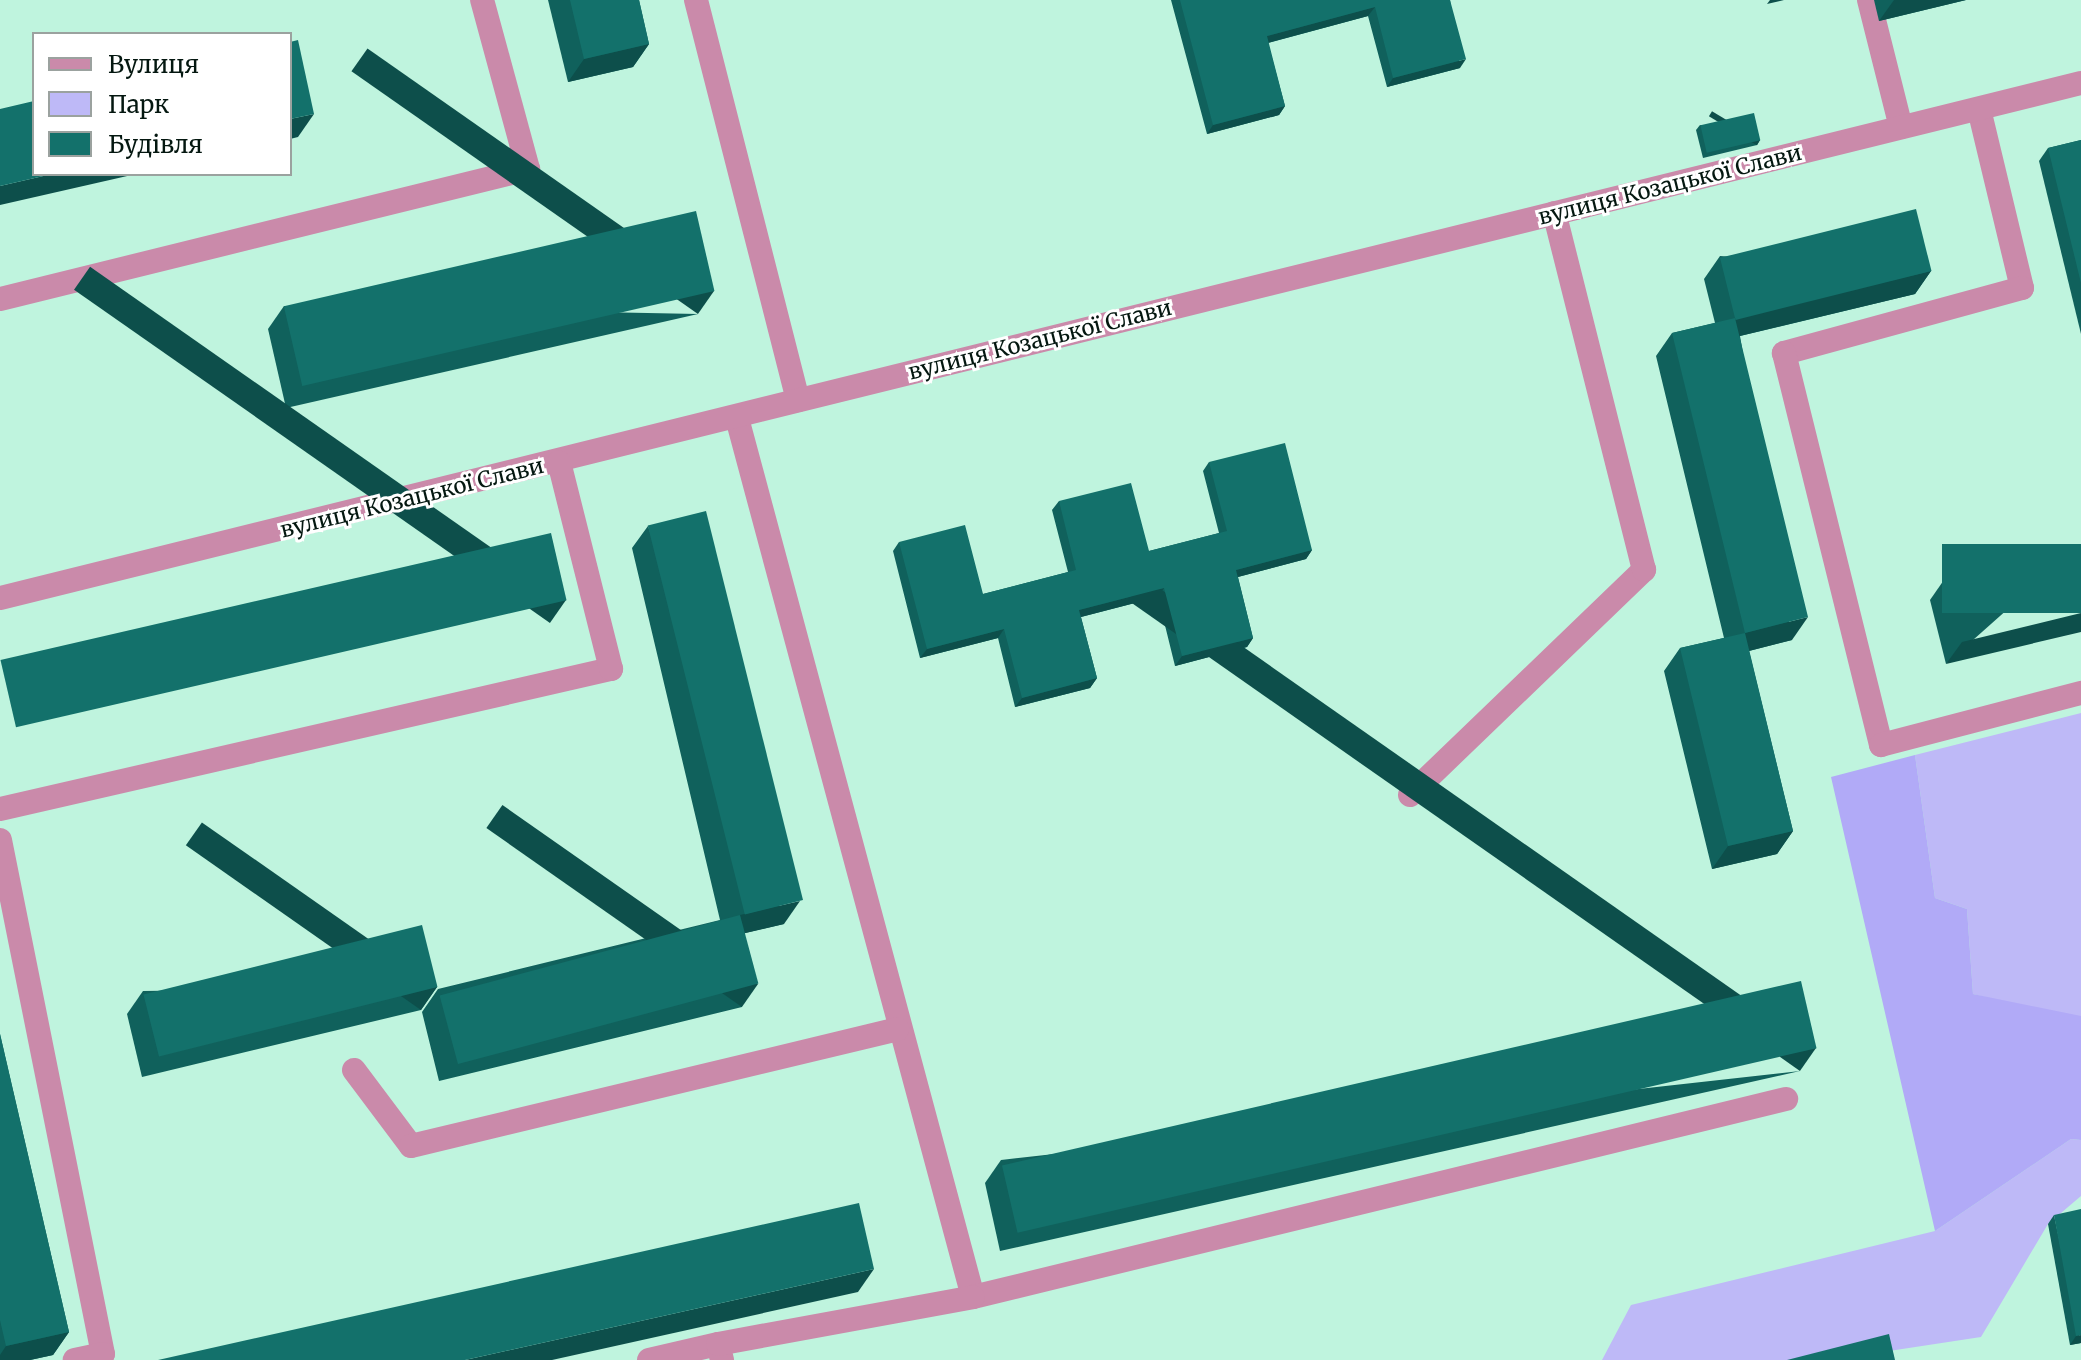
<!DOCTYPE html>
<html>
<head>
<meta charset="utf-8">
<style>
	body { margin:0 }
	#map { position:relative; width:2081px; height:1360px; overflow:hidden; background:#bff4de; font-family:Merriweather,serif }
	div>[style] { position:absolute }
	.green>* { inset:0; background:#beb9f7 }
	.forest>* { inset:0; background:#b1aaf7 }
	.minor>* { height:24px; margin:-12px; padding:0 12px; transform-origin:12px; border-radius:12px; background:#ca8aaa }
	.wall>* { inset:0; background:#10615c }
	.shaded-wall>* { inset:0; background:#0d4f4b; transform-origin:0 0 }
	.building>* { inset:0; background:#13716b; transform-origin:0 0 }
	span { translate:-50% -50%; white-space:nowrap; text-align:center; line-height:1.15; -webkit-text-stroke:6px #fff; paint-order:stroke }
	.street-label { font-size:22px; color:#041710 }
	.legend { position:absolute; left:32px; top:32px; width:260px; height:144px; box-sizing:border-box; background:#fff; border:2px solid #9ba29f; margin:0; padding:10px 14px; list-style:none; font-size:24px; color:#041710 }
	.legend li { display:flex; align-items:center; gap:16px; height:40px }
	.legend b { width:40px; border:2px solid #9ba29f }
</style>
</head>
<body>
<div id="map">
	<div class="green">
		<i style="clip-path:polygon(2081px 713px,2081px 1016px,2068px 1018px,1973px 994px,1967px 909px,1935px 898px,1915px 755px)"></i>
		<i style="clip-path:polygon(2071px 1139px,2081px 1140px,2081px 1196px,2048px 1224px,1981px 1337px,1830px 1360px,1602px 1360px,1631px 1305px,1935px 1231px)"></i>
	</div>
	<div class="forest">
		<i style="clip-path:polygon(1915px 755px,1935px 898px,1967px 909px,1973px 994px,2081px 1016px,2081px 1140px,2071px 1139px,1935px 1231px,1831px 777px)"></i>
	</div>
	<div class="minor">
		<i style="left:696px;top:0;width:413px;rotate:75.7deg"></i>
		<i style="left:1869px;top:0;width:131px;rotate:75.9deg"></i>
		<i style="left:1979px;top:109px;width:184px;rotate:76.5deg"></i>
		<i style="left:2022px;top:288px;width:247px;rotate:164.7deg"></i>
		<i style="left:1784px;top:353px;width:404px;rotate:76.1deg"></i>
		<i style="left:1881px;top:745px;width:207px;rotate:-14.6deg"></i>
		<i style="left:0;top:299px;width:544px;rotate:-13.83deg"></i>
		<i style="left:528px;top:169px;width:175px;rotate:-105.2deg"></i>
		<i style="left:737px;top:418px;width:910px;rotate:74.97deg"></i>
		<i style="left:973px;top:1297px;width:837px;rotate:-13.69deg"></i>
		<i style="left:0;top:598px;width:2144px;rotate:-13.9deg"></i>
		<i style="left:1410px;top:795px;width:325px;rotate:-43.9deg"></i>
		<i style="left:1644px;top:570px;width:368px;rotate:-104.1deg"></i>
		<i style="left:0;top:809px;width:627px;rotate:-12.91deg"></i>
		<i style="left:611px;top:669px;width:213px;rotate:-104.1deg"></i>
		<i style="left:0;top:840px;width:524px;rotate:78.67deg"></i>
		<i style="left:103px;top:1354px;width:29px;rotate:168deg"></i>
		<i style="left:354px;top:1070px;width:95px;rotate:53.1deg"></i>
		<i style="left:411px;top:1146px;width:500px;rotate:-13.5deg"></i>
		<i style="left:649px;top:1360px;width:71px;rotate:-13.1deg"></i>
		<i style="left:722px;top:1360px;width:16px;rotate:-104deg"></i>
		<i style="left:718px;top:1344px;width:259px;rotate:-10.4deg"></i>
	</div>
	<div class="wall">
		<i style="clip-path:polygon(548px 0,639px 0,649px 44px,633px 67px,568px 82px)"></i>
		<i style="clip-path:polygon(1171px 0,1450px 0,1460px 68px,1387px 87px,1368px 16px,1268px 43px,1285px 106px,1279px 115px,1207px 134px)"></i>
		<i style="clip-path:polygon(1874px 0,1966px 0,1879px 21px)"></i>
		<i style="clip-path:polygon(1700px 125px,1760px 140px,1757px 145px,1703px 158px,1696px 130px)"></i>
		<i style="clip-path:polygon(2081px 140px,2081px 334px,2039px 161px,2048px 148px)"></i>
		<i style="clip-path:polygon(1720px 256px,1931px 271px,1915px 294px,1740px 336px,1792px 640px,1749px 651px,1793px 831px,1777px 854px,1712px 869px,1664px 671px,1680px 648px,1724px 638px,1656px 356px,1672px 333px,1715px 323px,1704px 279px)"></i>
		<i style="clip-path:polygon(284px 306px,698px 314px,286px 408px,268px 329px)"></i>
		<i style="clip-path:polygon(1209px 462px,1312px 550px,1306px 559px,1238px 577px,1253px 638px,1247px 647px,1175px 666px,1158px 597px,1081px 617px,1097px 678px,1090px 688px,1015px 707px,998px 638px,920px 658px,893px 551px,899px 542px,983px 594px,1068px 572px,1052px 510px,1059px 501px,1149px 551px,1219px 533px,1203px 471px)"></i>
		<i style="clip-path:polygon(648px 526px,784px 924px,745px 933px,742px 1007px,439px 1081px,422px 1012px,438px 989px,720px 920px,632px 548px)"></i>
		<i style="clip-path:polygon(2081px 544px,1946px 664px,1930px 600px,1946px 577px)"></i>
		<i style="clip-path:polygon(437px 987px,421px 1010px,142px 1077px,127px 1014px,143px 991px)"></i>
		<i style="clip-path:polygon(0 1034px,69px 1332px,53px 1355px,30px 1360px,0 1360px)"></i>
		<i style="clip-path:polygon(1800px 1071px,1000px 1251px,985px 1183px,1001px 1160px)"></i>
		<i style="clip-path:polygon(2054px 1215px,2081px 1343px,2070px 1345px,2048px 1224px)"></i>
	</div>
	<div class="shaded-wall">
		<i style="clip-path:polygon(1770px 0,1784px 0,1767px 4px)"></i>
		<i style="clip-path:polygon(1894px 0,1966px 0,1879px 21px)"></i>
		<i style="clip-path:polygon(1375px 7px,1368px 16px,1260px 45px,1267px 36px)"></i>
		<i style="clip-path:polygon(649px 44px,633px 67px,568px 82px,584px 59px)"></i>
		<i style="clip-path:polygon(1466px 59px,1460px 68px,1387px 87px,1393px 78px)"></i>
		<i style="clip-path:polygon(1285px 106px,1279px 115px,1207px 134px,1213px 125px)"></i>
		<i style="clip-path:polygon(314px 114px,298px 137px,290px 139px,290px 119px)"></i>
		<i style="left:1760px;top:140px;width:6px;height:56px;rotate:121deg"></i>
		<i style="clip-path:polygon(52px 174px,136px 174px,0 205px,0 186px)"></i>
		<i style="clip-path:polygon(1931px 271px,1915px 294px,1719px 341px,1735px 318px)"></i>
		<i style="left:714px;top:291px;width:28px;height:423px;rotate:125deg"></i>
		<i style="clip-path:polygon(1312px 550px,1306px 559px,1230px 579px,1236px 570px)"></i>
		<i style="clip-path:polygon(1164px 588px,1158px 597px,1073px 619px,1079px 610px)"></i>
		<i style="left:566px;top:600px;width:28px;height:581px;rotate:125deg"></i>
		<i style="clip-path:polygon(2081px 613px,2081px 632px,1946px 664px,1962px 642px)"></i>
		<i style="clip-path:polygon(1808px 617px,1792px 640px,1729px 656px,1745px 633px)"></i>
		<i style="clip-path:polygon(1004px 629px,998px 638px,920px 658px,927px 649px)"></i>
		<i style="clip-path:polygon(1253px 638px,1247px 647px,1175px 666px,1182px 656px)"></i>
		<i style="clip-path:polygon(1097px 678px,1090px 688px,1015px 707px,1022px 698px)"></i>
		<i style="clip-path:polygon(1793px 831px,1777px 854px,1712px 869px,1728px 846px)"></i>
		<i style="clip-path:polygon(800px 901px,784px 924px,724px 938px,740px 915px)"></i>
		<i style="left:758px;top:984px;width:28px;height:312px;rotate:125deg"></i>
		<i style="left:437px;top:987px;width:28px;height:287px;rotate:125deg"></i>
		<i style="left:1816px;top:1048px;width:28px;height:820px;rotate:125deg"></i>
		<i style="clip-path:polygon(874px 1269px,858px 1292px,552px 1360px,465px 1360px)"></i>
		<i style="clip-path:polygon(69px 1332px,53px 1355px,30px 1360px,0 1360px,0 1355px,6px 1346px)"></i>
		<i style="clip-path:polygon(2081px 1335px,2081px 1343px,2070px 1345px,2076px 1336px)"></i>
	</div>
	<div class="building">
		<i style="clip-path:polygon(570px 0,639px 0,649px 44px,584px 59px)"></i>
		<i style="clip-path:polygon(1180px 0,1450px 0,1466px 59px,1393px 78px,1375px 7px,1267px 36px,1285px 106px,1213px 125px)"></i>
		<i style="clip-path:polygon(298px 40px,314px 114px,290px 119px,290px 42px)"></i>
		<i style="clip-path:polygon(34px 101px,34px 174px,52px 174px,0 186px,0 109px)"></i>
		<i style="left:1754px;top:113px;width:28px;height:55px;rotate:77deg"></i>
		<i style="clip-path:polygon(2081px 140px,2081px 283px,2048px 148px)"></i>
		<i style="left:1916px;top:209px;width:64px;height:202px;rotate:76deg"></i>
		<i style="left:696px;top:211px;width:82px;height:423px;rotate:77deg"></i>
		<i style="clip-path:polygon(1735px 318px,1808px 617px,1745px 633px,1793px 831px,1728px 846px,1680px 648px,1745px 633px,1672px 333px)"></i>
		<i style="clip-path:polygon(1285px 443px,1312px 550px,1236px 570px,1253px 638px,1182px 656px,1164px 588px,1079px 610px,1097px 678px,1022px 698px,1004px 629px,927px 649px,899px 542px,965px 525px,983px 594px,1076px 570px,1059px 501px,1131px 483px,1149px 551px,1227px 531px,1209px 462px)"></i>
		<i style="left:706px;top:511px;width:401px;height:60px;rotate:76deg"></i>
		<i style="left:551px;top:533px;width:69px;height:565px;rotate:77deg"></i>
		<i style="left:2081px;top:544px;width:69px;height:139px;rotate:90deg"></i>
		<i style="left:740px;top:915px;width:71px;height:311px;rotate:75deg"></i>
		<i style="left:422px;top:925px;width:64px;height:287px;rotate:76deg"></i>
		<i style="left:1801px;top:981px;width:69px;height:820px;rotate:77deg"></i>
		<i style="clip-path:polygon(0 1034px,69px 1332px,6px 1346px,0 1320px)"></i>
		<i style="clip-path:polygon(859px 1203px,874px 1269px,465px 1360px,158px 1360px)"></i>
		<i style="clip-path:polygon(2081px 1209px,2081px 1335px,2076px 1336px,2054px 1215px)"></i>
		<i style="clip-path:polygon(1889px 1334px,1895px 1360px,1787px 1360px)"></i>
	</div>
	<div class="street-label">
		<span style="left:1670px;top:185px;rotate:-14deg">вулиця Козацької Слави</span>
		<span style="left:1040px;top:340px;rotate:-14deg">вулиця Козацької Слави</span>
		<span style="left:412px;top:498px;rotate:-14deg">вулиця Козацької Слави</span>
	</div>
	<ul class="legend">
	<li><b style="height:10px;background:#ca8aaa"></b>Вулиця</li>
	<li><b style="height:22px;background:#beb9f7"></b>Парк</li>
	<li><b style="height:22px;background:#13716b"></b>Будівля</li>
	</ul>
</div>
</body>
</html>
